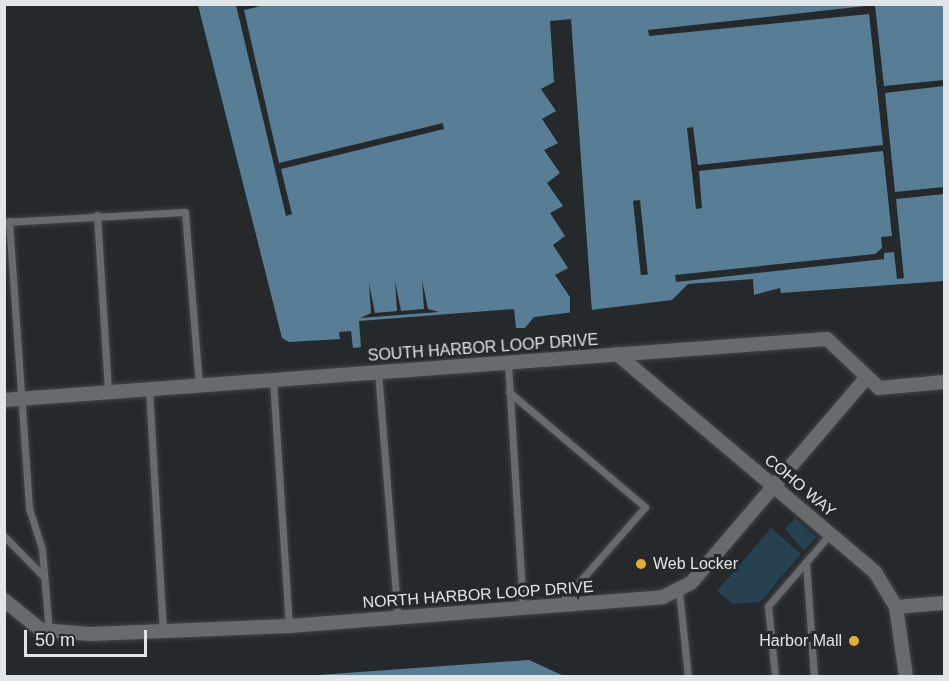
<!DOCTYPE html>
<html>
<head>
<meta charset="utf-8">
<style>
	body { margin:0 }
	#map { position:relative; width:949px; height:681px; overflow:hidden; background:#25292c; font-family:Helvetica,sans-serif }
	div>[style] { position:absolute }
	.green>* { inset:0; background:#264151 }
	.water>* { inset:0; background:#587e95 }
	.pier>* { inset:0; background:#25292c; transform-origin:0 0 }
	.roads { filter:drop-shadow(0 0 2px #414547) drop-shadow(0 0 2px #414547) }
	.service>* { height:7px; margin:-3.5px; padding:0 3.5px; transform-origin:3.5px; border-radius:3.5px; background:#666b6e }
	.minor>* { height:14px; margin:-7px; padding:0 7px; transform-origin:7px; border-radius:7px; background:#666b6e }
	.dots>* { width:16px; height:16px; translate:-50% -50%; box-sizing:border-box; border:3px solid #25292c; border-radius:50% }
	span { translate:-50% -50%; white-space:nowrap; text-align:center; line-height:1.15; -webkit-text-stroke:6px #25292c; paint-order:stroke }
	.street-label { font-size:16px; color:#e2e5e7 }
	.poi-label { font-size:16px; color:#e2e5e7 }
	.left { translate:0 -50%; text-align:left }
	.right { translate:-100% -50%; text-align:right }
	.frame { position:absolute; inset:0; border:6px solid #e2e5e7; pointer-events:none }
	.scale { position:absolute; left:24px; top:630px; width:123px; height:27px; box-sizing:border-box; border:3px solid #e2e5e7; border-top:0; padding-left:8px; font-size:18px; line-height:21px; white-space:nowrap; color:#e2e5e7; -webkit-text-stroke:4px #25292c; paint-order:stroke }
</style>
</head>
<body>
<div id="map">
	<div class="green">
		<i style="clip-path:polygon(795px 518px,816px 537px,804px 551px,785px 529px)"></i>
		<i style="clip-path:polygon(771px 528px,801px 554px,760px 602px,733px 604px,717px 591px)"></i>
	</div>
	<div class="water">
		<i style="clip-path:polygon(198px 5px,944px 5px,944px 281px,781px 293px,780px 288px,754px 295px,753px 279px,688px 284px,672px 300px,534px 317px,525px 328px,516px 328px,514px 309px,359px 321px,361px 347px,353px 348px,351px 331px,339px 332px,340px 339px,289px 342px,282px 338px)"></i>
		<i style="clip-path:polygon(529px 660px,564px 676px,304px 676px)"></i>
	</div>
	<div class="pier">
		<i style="clip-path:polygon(236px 5px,265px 5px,244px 10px,279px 163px,443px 123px,444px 129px,281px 169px,292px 214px,286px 216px)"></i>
		<i style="clip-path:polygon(875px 5px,884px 86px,944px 80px,944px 86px,885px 93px,895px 192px,944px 187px,944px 194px,896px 199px,904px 278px,897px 279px,894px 252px,884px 253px,884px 259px,676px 282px,675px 275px,875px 254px,882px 248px,881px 237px,892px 236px,883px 151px,699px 171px,702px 208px,696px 209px,687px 128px,693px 127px,698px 165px,883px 145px,869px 14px,649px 36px,648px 30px)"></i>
		<i style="clip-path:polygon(571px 19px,592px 312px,570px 314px,570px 297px,555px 275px,568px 268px,553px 245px,565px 236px,550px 213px,563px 206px,547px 183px,560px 173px,544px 150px,558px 143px,542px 119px,556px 111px,541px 89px,554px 82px,550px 21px)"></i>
		<i style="left:640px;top:200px;width:75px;height:7px;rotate:84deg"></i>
		<i style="clip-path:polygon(422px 280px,428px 309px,439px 312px,360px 318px,371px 313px,369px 283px,375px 313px,397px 311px,395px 281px,401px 311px,424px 309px)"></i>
	</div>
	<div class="roads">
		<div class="service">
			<i style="left:97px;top:215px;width:177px;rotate:86.4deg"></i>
			<i style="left:9px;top:221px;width:288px;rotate:86deg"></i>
			<i style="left:29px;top:508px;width:43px;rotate:72.4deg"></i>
			<i style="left:42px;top:549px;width:83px;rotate:85.2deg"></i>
			<i style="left:4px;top:222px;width:181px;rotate:-3.2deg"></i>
			<i style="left:185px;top:212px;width:174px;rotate:85.4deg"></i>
			<i style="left:508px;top:363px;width:245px;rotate:86.5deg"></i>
			<i style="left:378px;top:372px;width:247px;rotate:85.4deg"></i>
			<i style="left:273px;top:380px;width:247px;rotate:86.3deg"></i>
			<i style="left:149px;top:389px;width:242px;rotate:86.7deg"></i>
			<i style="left:509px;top:392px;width:178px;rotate:40.2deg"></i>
			<i style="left:645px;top:507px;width:129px;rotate:131.2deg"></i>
			<i style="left:4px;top:536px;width:57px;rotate:45.7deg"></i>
			<i style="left:806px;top:562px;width:114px;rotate:86deg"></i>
			<i style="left:679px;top:591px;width:85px;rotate:84deg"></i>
			<i style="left:775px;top:676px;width:70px;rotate:-95.7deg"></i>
			<i style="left:768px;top:606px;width:96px;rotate:-49.2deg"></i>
		</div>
		<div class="minor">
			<i style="left:617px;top:354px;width:338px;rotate:40.2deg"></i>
			<i style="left:875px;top:572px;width:41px;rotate:59deg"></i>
			<i style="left:896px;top:607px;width:70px;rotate:81.8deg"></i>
			<i style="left:4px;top:400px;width:825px;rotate:-4.24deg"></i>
			<i style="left:827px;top:339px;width:71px;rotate:43.3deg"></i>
			<i style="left:879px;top:388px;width:65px;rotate:-5.3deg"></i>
			<i style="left:4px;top:600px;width:48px;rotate:39deg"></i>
			<i style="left:41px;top:630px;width:50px;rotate:4.6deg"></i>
			<i style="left:91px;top:634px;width:198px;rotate:-2.3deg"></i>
			<i style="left:289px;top:626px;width:375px;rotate:-4.4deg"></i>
			<i style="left:663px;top:597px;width:31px;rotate:-27deg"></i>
			<i style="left:691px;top:583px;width:271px;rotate:-49.5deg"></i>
			<i style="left:896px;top:607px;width:48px;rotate:-4.8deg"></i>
		</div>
	</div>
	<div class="dots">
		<i style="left:641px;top:564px;background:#e0b034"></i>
		<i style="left:854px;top:641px;background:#e0b034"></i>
	</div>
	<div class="street-label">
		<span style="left:483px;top:348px;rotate:-4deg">SOUTH HARBOR LOOP DRIVE</span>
		<span style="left:800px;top:486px;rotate:40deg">COHO WAY</span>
		<span style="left:478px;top:595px;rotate:-4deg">NORTH HARBOR LOOP DRIVE</span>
	</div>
	<div class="poi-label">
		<span class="left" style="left:653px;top:564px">Web Locker</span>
		<span class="right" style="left:842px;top:641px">Harbor Mall</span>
	</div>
	<div class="frame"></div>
	<div class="scale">50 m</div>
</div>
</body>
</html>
